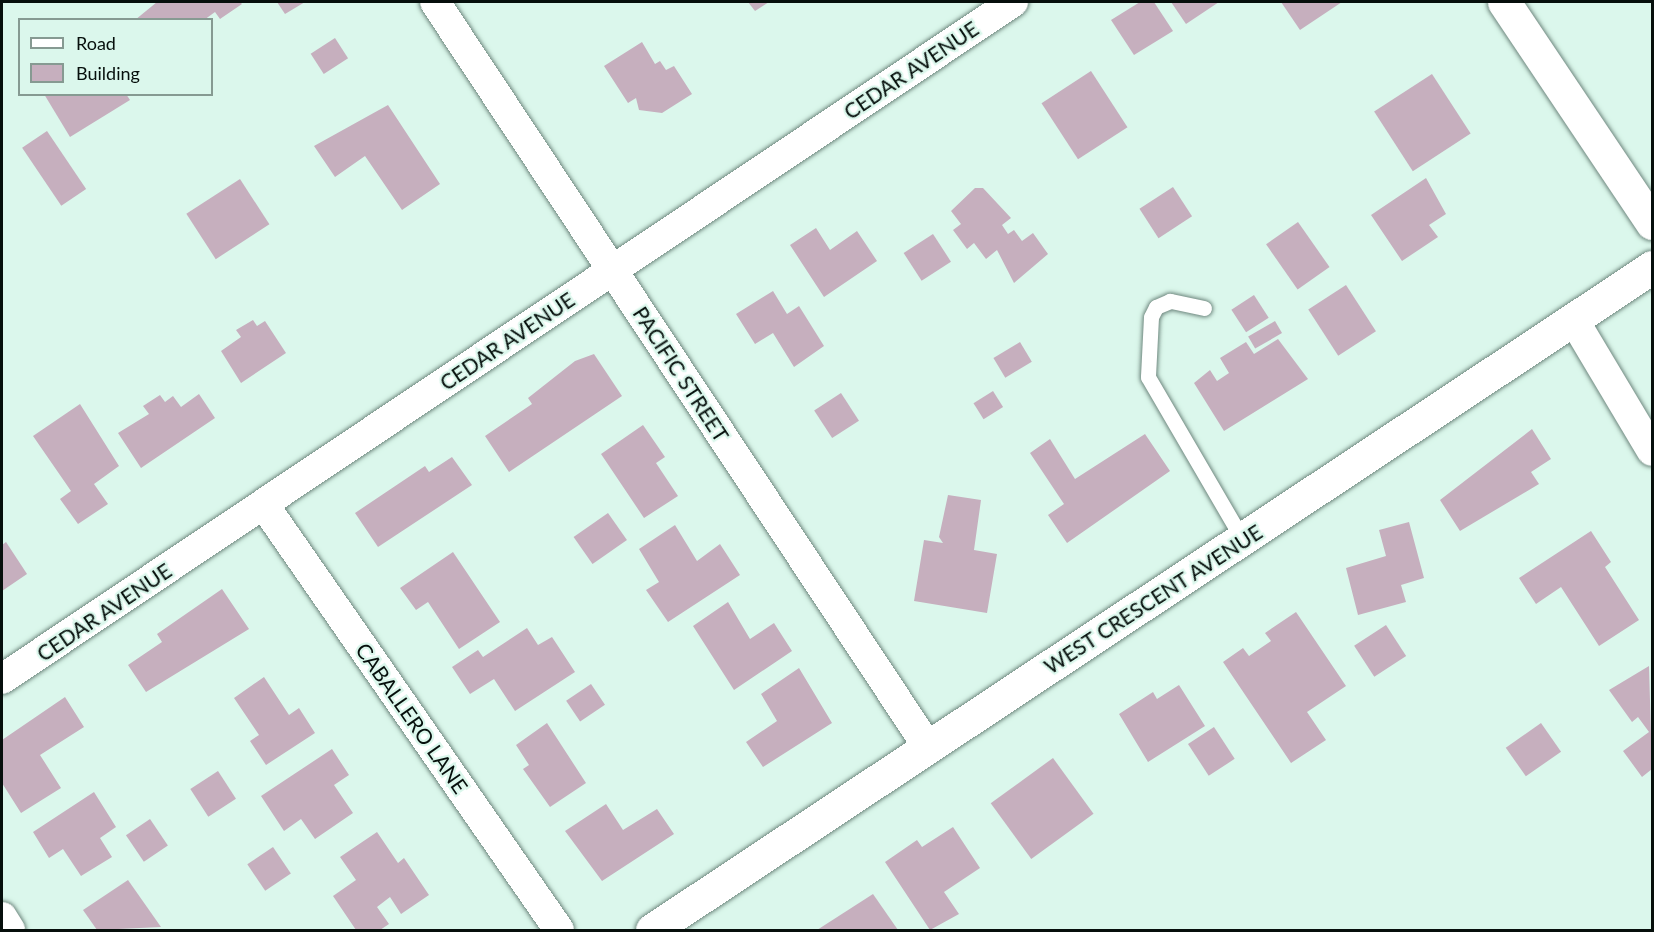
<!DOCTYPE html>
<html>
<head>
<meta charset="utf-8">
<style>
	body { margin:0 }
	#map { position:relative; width:1654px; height:932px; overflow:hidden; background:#dbf7ec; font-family:Lato,sans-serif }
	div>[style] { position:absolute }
	.building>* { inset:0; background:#c6afbe; transform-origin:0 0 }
	.roads { filter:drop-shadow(0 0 2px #6f887f) drop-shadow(0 0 2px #6f887f) }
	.service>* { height:15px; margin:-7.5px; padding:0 7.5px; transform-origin:7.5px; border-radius:7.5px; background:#fff }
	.minor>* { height:30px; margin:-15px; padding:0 15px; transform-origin:15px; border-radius:15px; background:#fff }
	.tertiary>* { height:33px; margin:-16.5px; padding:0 16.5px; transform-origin:16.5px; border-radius:16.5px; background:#fff }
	span { translate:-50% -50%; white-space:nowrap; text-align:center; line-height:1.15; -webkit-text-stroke:4.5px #dbf7ec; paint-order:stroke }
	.street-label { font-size:21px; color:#060f0c }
	.frame { position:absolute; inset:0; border:3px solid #060f0c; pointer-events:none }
	.legend { position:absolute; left:18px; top:18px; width:195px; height:78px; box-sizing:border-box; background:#dbf7ec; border:2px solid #869a92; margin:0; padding:8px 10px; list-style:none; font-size:18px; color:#060f0c }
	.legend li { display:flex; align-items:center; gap:12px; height:30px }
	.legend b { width:30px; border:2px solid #869a92 }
</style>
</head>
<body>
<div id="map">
	<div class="building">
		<i style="clip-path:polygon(157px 2px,240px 2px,242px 4px,220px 19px,215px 12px,204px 20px,135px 20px)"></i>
		<i style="clip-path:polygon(277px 2px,305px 2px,285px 14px)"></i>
		<i style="clip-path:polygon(748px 2px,769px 2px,755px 11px)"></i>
		<i style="clip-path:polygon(1140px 2px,1154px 2px,1173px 31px,1134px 55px,1111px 20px)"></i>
		<i style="clip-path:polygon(1171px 2px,1219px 2px,1186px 24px)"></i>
		<i style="clip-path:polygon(1281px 2px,1342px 2px,1300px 30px)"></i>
		<i style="left:335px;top:38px;width:24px;height:29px;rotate:57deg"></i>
		<i style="clip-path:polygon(642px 42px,655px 64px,660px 61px,666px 70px,674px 66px,692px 94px,662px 113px,639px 110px,636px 98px,628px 103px,604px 66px)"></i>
		<i style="left:1091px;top:71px;width:67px;height:59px;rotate:57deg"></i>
		<i style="left:1432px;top:74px;width:71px;height:69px;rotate:57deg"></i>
		<i style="clip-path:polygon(44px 94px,126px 94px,130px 100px,70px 137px)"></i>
		<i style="clip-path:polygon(388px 105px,440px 184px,402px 210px,365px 156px,335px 177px,314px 146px)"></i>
		<i style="left:47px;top:131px;width:70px;height:30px;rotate:56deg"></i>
		<i style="clip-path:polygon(1426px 178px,1446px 214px,1429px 225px,1438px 237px,1402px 261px,1371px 215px)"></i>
		<i style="left:240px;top:179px;width:54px;height:64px;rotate:57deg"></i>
		<i style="left:1173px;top:187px;width:35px;height:40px;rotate:57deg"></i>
		<i style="clip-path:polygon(975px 188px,983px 188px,1011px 218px,1002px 225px,1008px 234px,1014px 230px,1022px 241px,1033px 233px,1048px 254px,1014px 283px,997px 250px,986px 259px,974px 243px,967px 249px,953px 230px,961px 224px,951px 211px)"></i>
		<i style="left:1298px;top:222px;width:55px;height:39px;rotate:55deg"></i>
		<i style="clip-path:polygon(816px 228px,830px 250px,857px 231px,877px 261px,824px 297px,790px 245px)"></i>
		<i style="left:933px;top:234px;width:33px;height:35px;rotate:57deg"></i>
		<i style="left:1346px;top:285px;width:55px;height:45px;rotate:57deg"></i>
		<i style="clip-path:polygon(773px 291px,787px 314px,799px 306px,824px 346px,794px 367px,773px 333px,755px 344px,736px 314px)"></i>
		<i style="left:1254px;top:295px;width:27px;height:27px;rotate:57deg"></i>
		<i style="clip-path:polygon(253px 320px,257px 326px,265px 321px,286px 353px,241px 383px,221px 351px,241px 337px,236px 330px)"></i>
		<i style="left:1275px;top:321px;width:14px;height:31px;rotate:60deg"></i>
		<i style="clip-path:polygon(1278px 339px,1308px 379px,1224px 431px,1194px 383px,1210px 370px,1217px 381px,1229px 373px,1220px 358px,1246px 342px,1254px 354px)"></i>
		<i style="left:1020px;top:342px;width:23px;height:31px;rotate:59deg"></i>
		<i style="clip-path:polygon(594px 354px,622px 396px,509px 472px,485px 436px,532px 404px,528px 398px,575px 361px)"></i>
		<i style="left:993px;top:391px;width:19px;height:23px;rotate:58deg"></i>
		<i style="left:841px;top:393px;width:33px;height:32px;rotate:57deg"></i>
		<i style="clip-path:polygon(199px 394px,215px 418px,141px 468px,118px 433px,149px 414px,143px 406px,160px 395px,165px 402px,173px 396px,181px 407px)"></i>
		<i style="clip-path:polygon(80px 404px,119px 466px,94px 484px,108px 504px,78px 524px,60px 499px,71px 491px,33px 436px)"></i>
		<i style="clip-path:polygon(643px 425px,665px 457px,656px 463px,678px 496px,644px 518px,601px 454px)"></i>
		<i style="clip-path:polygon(1532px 429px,1551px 459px,1531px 472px,1539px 484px,1460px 531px,1440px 500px)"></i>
		<i style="clip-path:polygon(1145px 434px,1170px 471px,1067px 543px,1048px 515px,1064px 504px,1030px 453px,1050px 439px,1075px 479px)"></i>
		<i style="clip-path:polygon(452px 457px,472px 485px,378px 547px,355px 513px,425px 466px,429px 472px)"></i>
		<i style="clip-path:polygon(948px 495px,981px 500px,974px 550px,997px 554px,987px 613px,914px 601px,924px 540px,943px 543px,939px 537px)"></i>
		<i style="left:608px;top:513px;width:33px;height:42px;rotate:55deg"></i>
		<i style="clip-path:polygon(1409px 522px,1424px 578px,1401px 585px,1406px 602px,1358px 615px,1346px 568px,1386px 556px,1379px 530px)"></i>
		<i style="clip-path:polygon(675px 525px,697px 561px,720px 544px,740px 575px,668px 622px,646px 590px,659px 582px,639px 549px)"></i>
		<i style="clip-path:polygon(1591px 531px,1611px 562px,1605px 567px,1639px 620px,1599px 646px,1561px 587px,1536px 604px,1519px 578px)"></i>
		<i style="clip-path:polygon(6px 542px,27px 574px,2px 591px,2px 545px)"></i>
		<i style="clip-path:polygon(453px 552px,500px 622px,459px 649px,428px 602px,416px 610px,400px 588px)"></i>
		<i style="clip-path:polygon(222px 589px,249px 629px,146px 692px,128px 665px,162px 642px,157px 634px)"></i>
		<i style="clip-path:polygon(728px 602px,750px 639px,774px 623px,792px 651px,734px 690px,693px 626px)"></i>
		<i style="clip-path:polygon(1296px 612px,1346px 686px,1307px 712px,1326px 740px,1291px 763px,1223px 662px,1243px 648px,1249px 656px,1271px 641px,1265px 633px)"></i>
		<i style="left:1386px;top:625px;width:37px;height:38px;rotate:57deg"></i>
		<i style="clip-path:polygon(527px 628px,538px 645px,552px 637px,575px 672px,515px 711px,494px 679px,470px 694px,452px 667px,478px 650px,483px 657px)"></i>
		<i style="clip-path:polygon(1649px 666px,1652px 769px,1642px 777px,1623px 751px,1649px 732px,1638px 717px,1632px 722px,1609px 690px)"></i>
		<i style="clip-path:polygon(799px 668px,832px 723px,763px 767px,746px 742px,777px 721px,761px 694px)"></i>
		<i style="clip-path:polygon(264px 677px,289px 715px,299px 708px,315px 733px,266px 765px,250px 741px,259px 735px,234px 698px)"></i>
		<i style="left:591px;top:684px;width:25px;height:30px;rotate:56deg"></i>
		<i style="clip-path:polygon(1179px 685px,1205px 726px,1148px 762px,1119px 714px,1153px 692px,1157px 699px)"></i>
		<i style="clip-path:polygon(65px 697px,84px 727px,40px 755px,61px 788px,21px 813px,2px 783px,2px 740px)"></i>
		<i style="clip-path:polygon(547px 723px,586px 783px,550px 807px,523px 769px,529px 765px,516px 745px)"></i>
		<i style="left:1541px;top:723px;width:35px;height:43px;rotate:55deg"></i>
		<i style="left:1214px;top:727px;width:38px;height:31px;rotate:57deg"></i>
		<i style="clip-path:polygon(332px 749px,349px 775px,334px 785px,353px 813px,315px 839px,301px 819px,284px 831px,261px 796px)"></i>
		<i style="left:1053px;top:758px;width:69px;height:77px;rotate:54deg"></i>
		<i style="left:218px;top:771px;width:33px;height:33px;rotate:57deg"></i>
		<i style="clip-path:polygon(94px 792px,116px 827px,100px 838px,112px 857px,81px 876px,63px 849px,49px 858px,33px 832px)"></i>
		<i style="clip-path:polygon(606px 804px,623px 830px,657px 809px,674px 834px,602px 881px,565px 831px)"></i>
		<i style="left:150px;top:819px;width:32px;height:29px;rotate:56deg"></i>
		<i style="clip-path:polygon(953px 827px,980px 868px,944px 892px,959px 914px,930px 930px,885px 862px,917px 840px,922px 847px)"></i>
		<i style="clip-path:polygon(377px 832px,398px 863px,404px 858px,429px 895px,401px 914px,390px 897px,377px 907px,389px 924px,380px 930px,356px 930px,333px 896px,356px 880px,340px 857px)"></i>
		<i style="left:273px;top:847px;width:32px;height:31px;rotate:56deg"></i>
		<i style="clip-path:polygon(128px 880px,161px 927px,97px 930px,83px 910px)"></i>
		<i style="clip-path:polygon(873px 894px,898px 930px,817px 930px)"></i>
	</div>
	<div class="roads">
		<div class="service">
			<i style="left:1204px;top:308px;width:35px;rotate:-168deg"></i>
			<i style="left:1170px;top:301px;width:15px;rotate:157deg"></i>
			<i style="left:1156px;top:307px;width:11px;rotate:117deg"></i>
			<i style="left:1151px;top:317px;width:60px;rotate:92.9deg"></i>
			<i style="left:1148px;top:377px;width:189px;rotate:59.8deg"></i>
		</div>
		<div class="minor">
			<i style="left:435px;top:2px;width:893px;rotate:56.51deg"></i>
			<i style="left:1575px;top:322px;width:150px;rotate:59.2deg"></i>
			<i style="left:264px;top:505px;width:517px;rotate:55.23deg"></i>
			<i style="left:2px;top:679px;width:1217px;rotate:-33.81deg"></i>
			<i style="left:2px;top:917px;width:15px;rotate:58deg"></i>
		</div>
		<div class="tertiary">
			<i style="left:1504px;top:2px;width:266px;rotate:56.2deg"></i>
			<i style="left:652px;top:930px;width:1200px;rotate:-33.54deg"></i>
		</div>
	</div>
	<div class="street-label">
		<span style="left:911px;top:70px;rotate:-34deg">CEDAR AVENUE</span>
		<span style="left:507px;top:341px;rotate:-34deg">CEDAR AVENUE</span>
		<span style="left:681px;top:374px;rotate:57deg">PACIFIC STREET</span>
		<span style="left:1153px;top:599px;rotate:-33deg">WEST CRESCENT AVENUE</span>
		<span style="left:104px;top:612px;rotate:-34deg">CEDAR AVENUE</span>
		<span style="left:412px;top:718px;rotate:55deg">CABALLERO LANE</span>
	</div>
	<div class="frame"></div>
	<ul class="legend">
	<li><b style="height:8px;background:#fff"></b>Road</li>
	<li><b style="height:16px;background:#c6afbe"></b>Building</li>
	</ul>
</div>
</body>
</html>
